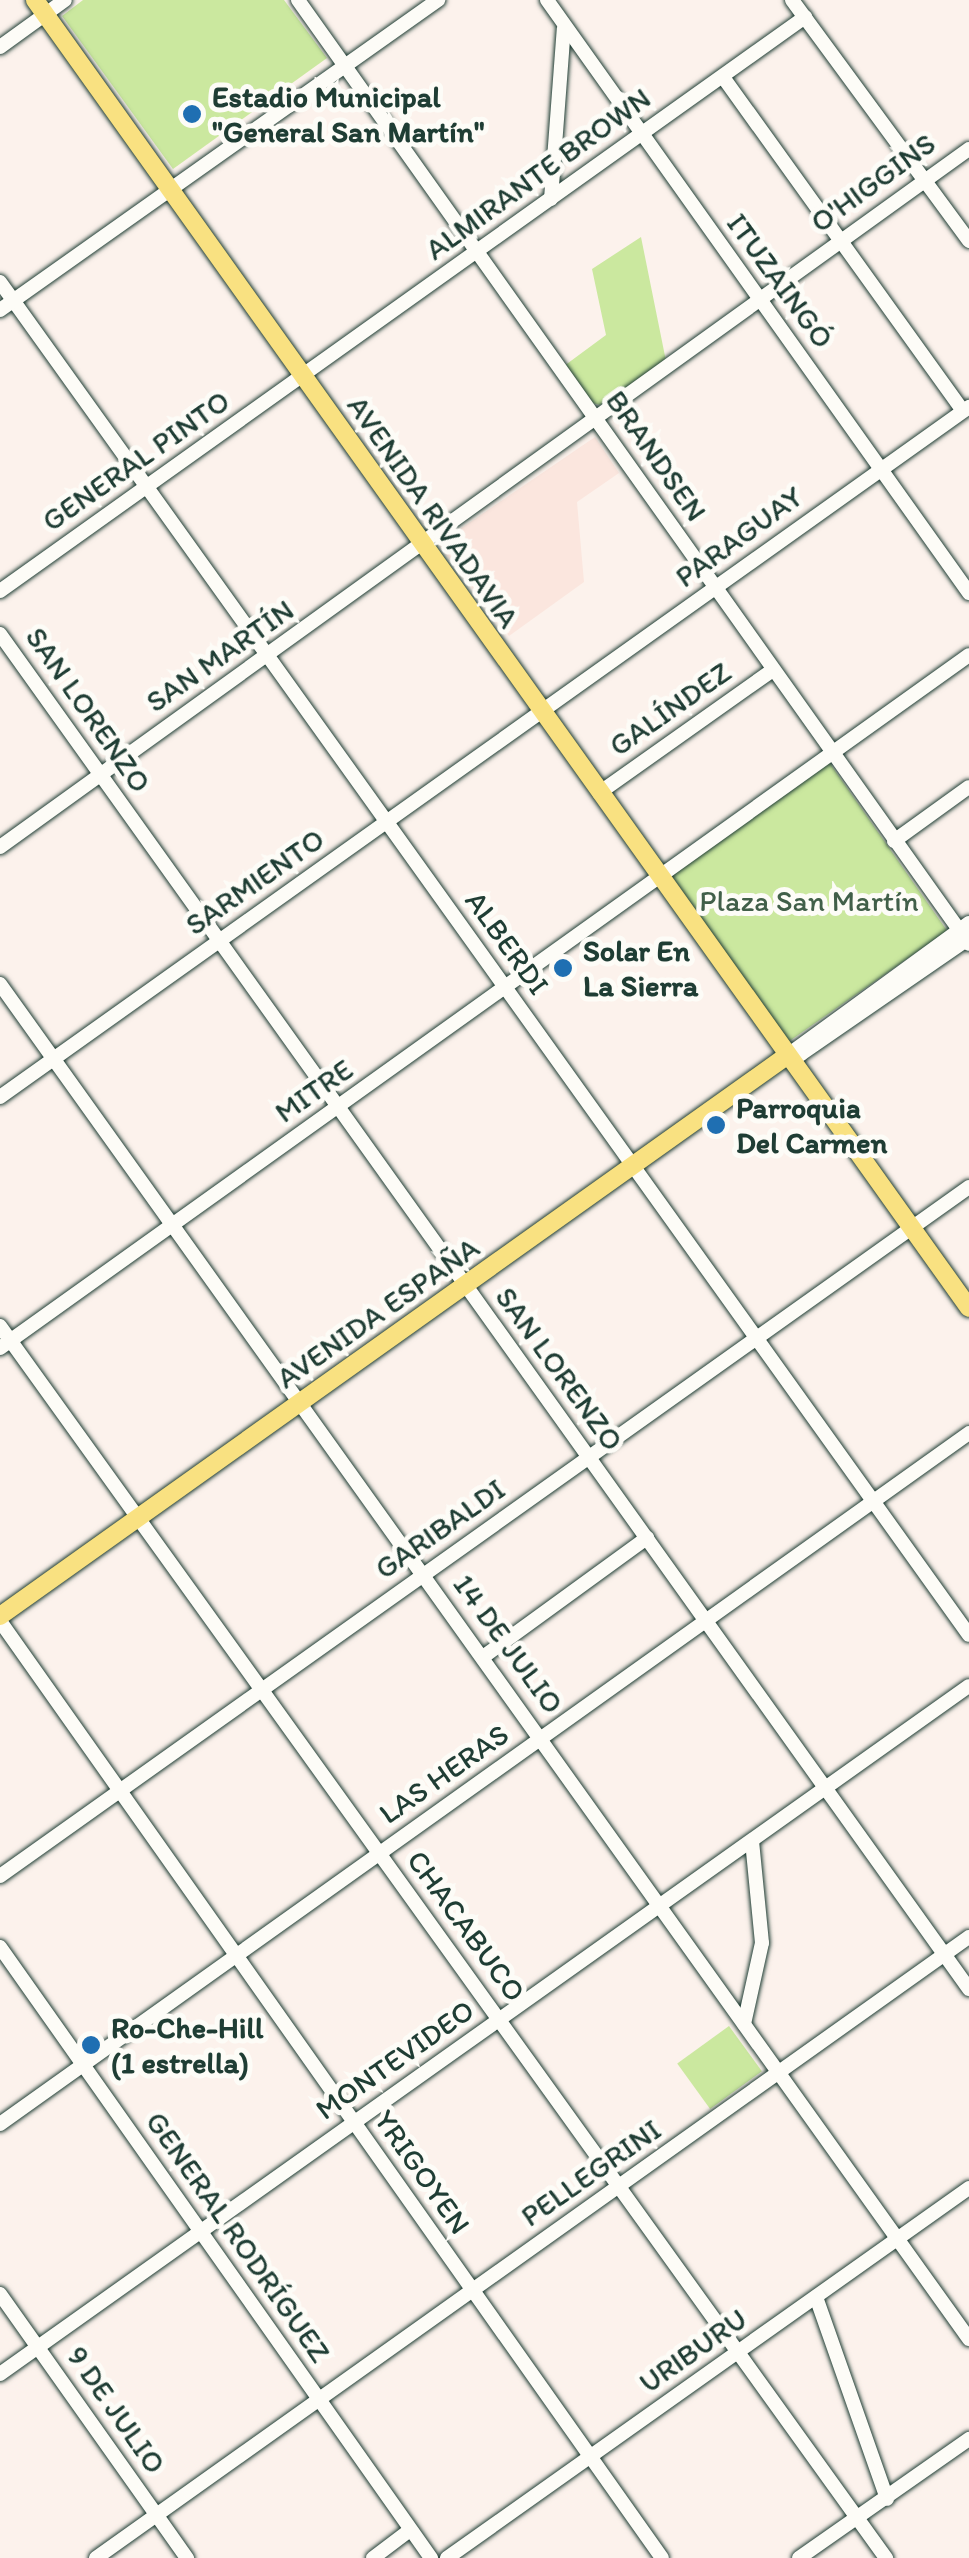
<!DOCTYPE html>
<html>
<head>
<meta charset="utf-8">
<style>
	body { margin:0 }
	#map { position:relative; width:969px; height:2558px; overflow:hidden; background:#fcf2ec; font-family:Itim,sans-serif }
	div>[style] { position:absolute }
	.built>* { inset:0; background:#fbe6de }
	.green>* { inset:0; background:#cbe89f; transform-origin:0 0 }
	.roads { filter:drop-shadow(0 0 2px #1f3d34) drop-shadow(0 0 2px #1f3d34) }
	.minor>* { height:14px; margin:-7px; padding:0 7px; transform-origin:7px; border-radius:7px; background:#fdfcf7 }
	.major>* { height:18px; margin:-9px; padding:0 9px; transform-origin:9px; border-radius:9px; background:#f9e181 }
	.dots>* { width:28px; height:28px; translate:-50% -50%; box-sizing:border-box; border:5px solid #fdfcf7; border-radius:50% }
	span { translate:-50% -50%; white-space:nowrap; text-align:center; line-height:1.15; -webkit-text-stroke:10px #fdfcf7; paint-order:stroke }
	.poi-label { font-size:30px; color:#1f3d34; font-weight:700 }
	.left { translate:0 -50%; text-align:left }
	.street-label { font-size:30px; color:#1f3d34 }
	.park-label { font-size:30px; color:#415f49 }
</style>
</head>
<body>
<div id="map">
	<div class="built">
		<i style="clip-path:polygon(595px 437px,619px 473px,577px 502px,584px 582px,509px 636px,438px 544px)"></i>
	</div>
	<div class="green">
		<i style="clip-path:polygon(83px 0,284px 0,327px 58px,173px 169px,62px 16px)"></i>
		<i style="clip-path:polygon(641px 237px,666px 361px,600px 405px,592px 403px,564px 366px,606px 335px,592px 269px)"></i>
		<i style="left:829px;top:762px;width:206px;height:194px;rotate:55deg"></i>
		<i style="left:729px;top:2026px;width:56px;height:64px;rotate:54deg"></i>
	</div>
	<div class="roads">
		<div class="minor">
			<i style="left:298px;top:0;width:1158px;rotate:54.59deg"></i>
			<i style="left:547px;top:0;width:728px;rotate:54.56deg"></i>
			<i style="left:792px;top:0;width:299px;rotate:53.7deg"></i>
			<i style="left:0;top:47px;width:80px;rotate:-35.9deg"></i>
			<i style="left:723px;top:77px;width:411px;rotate:54.3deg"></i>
			<i style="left:551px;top:199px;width:171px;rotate:-85.7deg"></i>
			<i style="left:0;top:282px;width:1664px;rotate:54.39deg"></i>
			<i style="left:0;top:310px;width:537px;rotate:-35.29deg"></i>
			<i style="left:0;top:591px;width:989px;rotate:-35.49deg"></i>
			<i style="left:0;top:634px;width:1666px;rotate:54.43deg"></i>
			<i style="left:599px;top:793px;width:213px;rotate:-35.3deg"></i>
			<i style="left:894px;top:841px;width:92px;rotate:-35.8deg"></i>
			<i style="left:0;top:847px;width:1194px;rotate:-35.77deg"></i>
			<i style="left:0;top:984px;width:1666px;rotate:54.43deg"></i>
			<i style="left:788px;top:1055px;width:224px;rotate:-36.1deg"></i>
			<i style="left:788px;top:1055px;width:13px;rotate:-4deg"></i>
			<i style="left:801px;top:1054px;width:204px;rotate:-34.6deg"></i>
			<i style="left:0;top:1097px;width:1190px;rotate:-35.45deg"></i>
			<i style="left:0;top:1326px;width:1518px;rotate:54.28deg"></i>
			<i style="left:0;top:1348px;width:1191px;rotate:-35.57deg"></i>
			<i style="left:0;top:1621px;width:1147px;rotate:54.76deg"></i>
			<i style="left:483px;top:1657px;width:203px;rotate:-36deg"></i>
			<i style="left:0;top:1876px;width:1189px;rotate:-35.41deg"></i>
			<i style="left:0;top:1947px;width:748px;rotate:54.8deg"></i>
			<i style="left:744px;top:2024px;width:83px;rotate:-77.5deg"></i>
			<i style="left:762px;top:1943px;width:102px;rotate:-95.6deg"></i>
			<i style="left:0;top:2124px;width:1190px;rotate:-35.49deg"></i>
			<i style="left:0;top:2294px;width:324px;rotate:54.7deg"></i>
			<i style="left:816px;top:2297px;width:214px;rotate:70.6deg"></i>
			<i style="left:0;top:2374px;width:1188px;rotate:-35.38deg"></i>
			<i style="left:96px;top:2558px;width:1071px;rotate:-35.43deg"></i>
			<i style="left:373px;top:2558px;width:46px;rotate:-37.1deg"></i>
			<i style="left:447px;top:2558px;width:640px;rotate:-35.33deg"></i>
			<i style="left:799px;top:2558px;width:208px;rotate:-35deg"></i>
		</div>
		<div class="major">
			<i style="left:35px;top:0;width:1607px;rotate:54.47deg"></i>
			<i style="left:0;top:1616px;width:967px;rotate:-35.45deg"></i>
		</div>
	</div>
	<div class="dots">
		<i style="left:192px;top:114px;background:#1f6fb2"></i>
		<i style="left:563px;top:968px;background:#1f6fb2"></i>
		<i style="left:716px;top:1125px;background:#1f6fb2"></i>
		<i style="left:91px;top:2045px;background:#1f6fb2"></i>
	</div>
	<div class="poi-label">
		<span class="left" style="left:212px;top:114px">Estadio Municipal<br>"General San Martín"</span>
		<span class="left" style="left:583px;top:968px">Solar En<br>La Sierra</span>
		<span class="left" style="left:736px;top:1125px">Parroquia<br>Del Carmen</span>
		<span class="left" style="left:111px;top:2045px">Ro-Che-Hill<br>(1 estrella)</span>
	</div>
	<div class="street-label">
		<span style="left:538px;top:174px;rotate:-36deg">ALMIRANTE BROWN</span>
		<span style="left:873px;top:183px;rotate:-36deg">O'HIGGINS</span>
		<span style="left:780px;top:281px;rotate:54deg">ITUZAINGÓ</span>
		<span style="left:656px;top:456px;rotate:55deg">BRANDSEN</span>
		<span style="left:136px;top:461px;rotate:-35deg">GENERAL PINTO</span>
		<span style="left:433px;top:512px;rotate:55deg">AVENIDA RIVADAVIA</span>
		<span style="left:739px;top:537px;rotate:-36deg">PARAGUAY</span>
		<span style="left:220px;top:656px;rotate:-35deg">SAN MARTÍN</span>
		<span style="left:670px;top:709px;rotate:-35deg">GALÍNDEZ</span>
		<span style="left:88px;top:710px;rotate:55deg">SAN LORENZO</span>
		<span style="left:255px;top:882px;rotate:-35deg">SARMIENTO</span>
		<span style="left:507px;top:943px;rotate:54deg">ALBERDI</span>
		<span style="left:314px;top:1091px;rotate:-35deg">MITRE</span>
		<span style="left:378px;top:1313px;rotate:-35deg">AVENIDA ESPAÑA</span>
		<span style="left:559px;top:1369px;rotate:54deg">SAN LORENZO</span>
		<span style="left:440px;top:1529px;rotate:-35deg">GARIBALDI</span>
		<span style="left:508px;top:1644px;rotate:54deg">14 DE JULIO</span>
		<span style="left:444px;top:1774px;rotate:-35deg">LAS HERAS</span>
		<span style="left:466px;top:1926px;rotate:54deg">CHACABUCO</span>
		<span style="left:395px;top:2060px;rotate:-35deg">MONTEVIDEO</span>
		<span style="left:422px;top:2172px;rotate:55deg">YRIGOYEN</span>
		<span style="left:591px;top:2173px;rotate:-35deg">PELLEGRINI</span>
		<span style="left:238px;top:2237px;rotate:55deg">GENERAL RODRÍGUEZ</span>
		<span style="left:693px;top:2351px;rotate:-35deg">URIBURU</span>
		<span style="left:116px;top:2410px;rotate:55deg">9 DE JULIO</span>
	</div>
	<div class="park-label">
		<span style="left:809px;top:901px">Plaza San Martín</span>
	</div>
</div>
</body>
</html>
